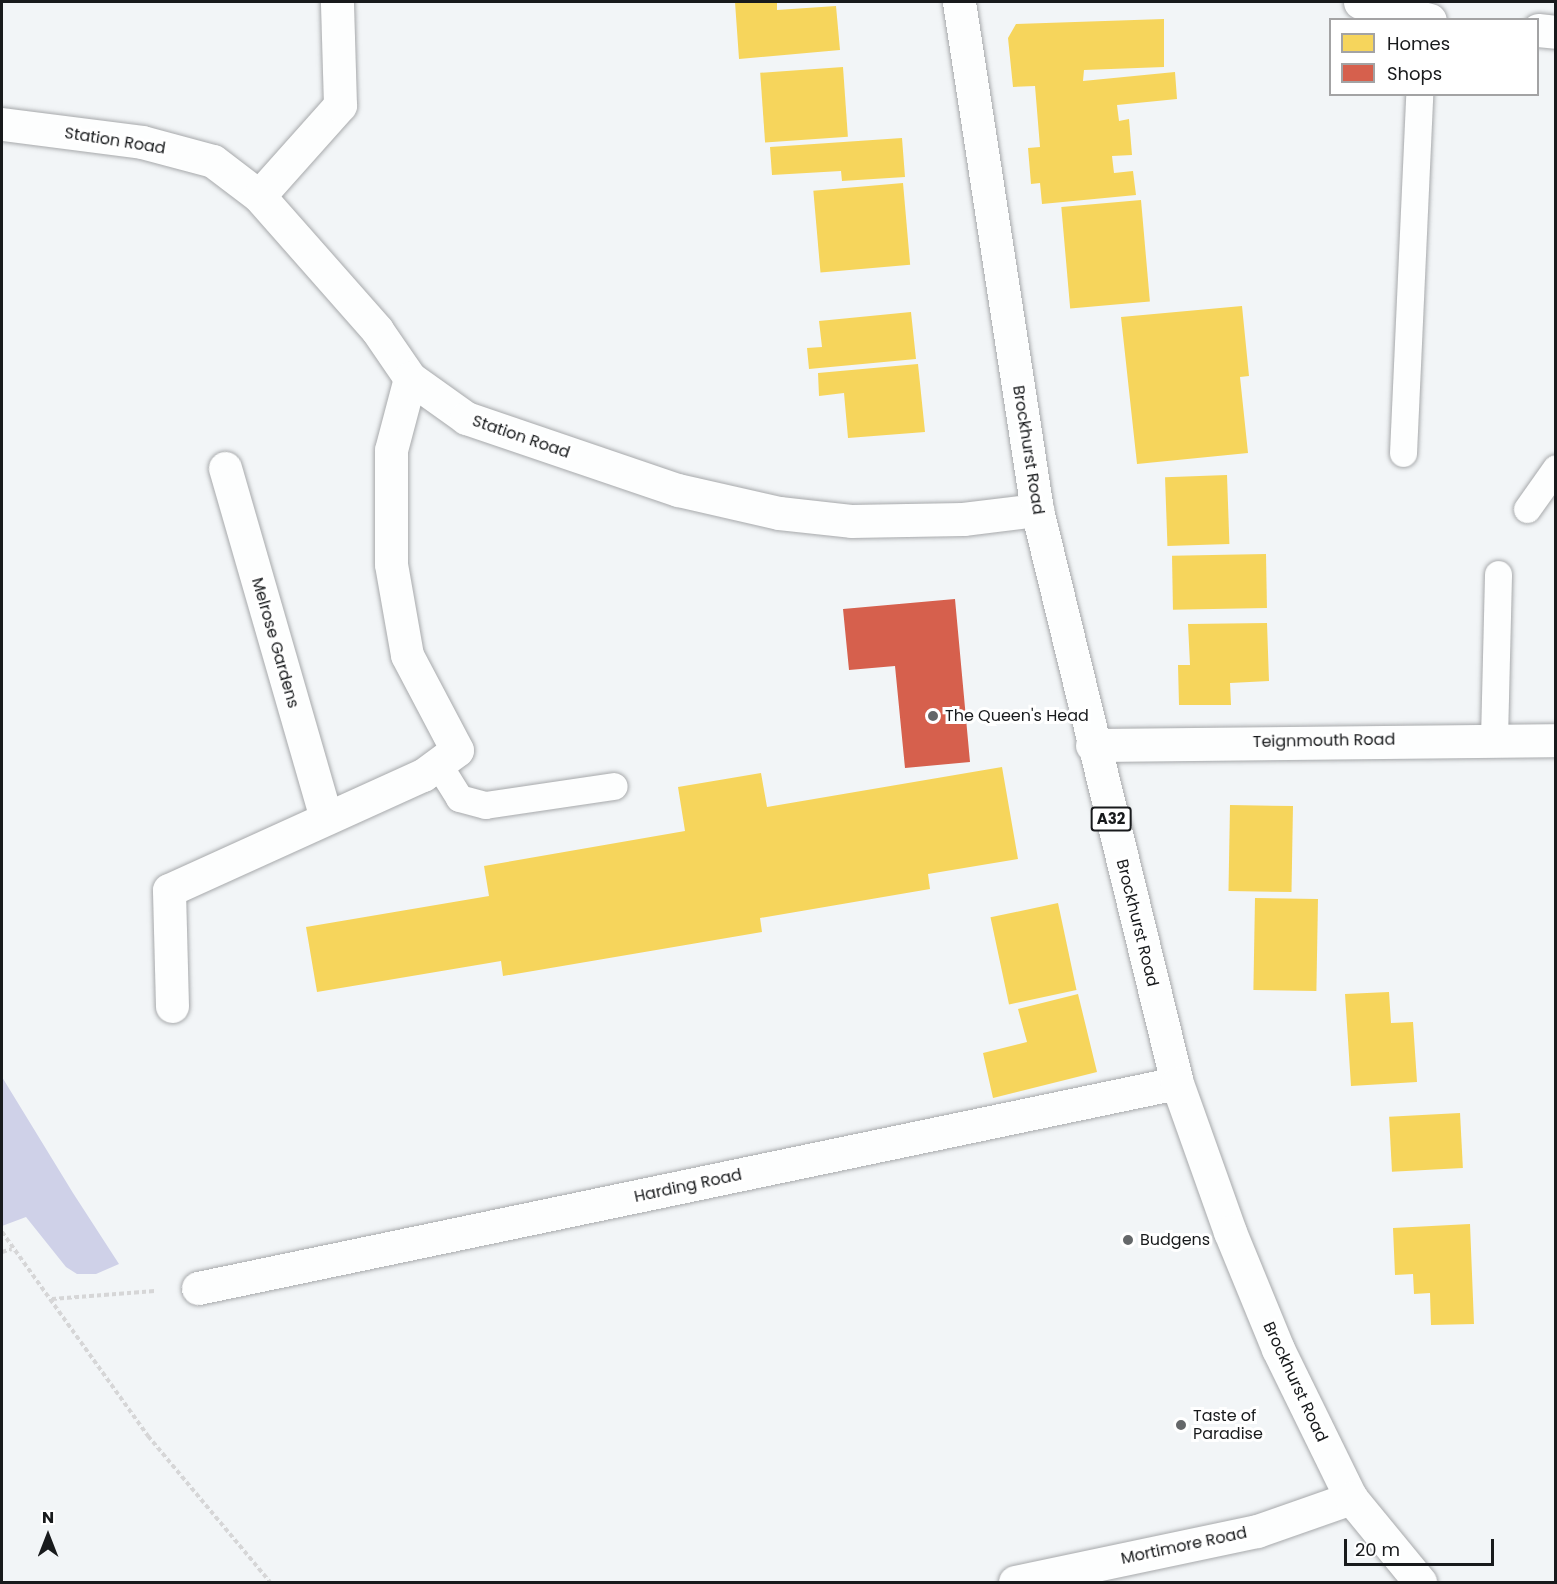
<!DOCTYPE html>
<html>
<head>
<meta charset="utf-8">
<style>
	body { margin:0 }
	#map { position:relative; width:1557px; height:1584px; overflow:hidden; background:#f2f5f7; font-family:Poppins,sans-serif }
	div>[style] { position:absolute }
	.forest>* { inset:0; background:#cfd1e8 }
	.homes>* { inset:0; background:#f6d55c; transform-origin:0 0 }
	.shops>* { inset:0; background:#d6604d }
	.path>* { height:4px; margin-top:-2px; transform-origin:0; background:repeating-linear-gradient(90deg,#d6d6d7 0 4.5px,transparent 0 7.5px) }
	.roads { filter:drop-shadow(0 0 2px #a7a9ab) drop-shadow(0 0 2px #a7a9ab) }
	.service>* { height:27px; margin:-13.5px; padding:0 13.5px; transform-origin:13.5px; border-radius:13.5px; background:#fdfefe }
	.minor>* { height:33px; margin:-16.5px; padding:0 16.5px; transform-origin:16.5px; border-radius:16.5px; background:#fdfefe }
	.primary>* { height:33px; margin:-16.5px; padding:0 16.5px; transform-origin:16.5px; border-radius:16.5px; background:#fdfefe }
	.dots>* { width:16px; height:16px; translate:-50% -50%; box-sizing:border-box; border:3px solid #fff; border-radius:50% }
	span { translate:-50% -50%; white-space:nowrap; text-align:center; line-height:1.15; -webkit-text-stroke:6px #fff; paint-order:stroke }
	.shield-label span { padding:2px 4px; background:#fff; border:2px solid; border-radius:4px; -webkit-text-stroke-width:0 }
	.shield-label { font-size:15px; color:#181a1c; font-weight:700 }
	.street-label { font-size:16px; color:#181a1c }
	.poi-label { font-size:16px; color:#181a1c }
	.left { translate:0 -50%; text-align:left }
	.frame { position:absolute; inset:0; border:3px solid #181a1c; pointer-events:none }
	.legend { position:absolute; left:1329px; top:18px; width:210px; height:78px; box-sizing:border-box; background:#fff; border:2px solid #a3a3a4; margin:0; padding:8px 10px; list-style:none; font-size:18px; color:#181a1c }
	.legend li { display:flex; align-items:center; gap:12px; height:30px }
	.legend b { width:30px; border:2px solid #a3a3a4 }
	.north { position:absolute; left:18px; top:1506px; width:60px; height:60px; -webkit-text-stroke:4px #fff; paint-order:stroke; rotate:0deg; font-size:16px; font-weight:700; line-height:24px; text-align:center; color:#181a1c }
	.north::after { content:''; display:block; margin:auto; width:21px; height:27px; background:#181a1c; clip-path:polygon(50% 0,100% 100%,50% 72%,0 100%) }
	.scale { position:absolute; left:1344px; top:1539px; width:150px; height:27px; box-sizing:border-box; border:3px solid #181a1c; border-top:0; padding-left:8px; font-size:18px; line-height:21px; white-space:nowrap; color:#181a1c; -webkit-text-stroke:4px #fff; paint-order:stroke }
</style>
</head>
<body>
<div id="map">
	<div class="forest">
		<i style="clip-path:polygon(2px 1077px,73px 1193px,119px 1264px,96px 1274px,77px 1274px,66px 1267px,26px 1217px,2px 1226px)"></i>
	</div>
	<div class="homes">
		<i style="clip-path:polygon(735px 2px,777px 2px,777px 10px,836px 6px,840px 50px,739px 59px)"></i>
		<i style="clip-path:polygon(1164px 19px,1164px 67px,1084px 70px,1083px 81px,1175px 72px,1177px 99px,1117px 105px,1119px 121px,1129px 119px,1132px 155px,1112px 156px,1114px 173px,1133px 171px,1136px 195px,1042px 204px,1040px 183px,1031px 184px,1028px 148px,1040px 147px,1035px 86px,1013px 87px,1008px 38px,1016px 24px)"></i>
		<i style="left:843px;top:67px;width:70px;height:83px;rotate:86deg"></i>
		<i style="clip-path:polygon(902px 138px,905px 177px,842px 181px,841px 171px,772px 175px,770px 147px)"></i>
		<i style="left:903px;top:183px;width:82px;height:90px;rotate:85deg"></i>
		<i style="left:1141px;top:200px;width:102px;height:80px;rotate:85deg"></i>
		<i style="clip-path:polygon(1242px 306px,1249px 376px,1240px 377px,1248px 453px,1137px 464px,1121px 317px)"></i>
		<i style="clip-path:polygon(911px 312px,916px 359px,809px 369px,807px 348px,822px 347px,819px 321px)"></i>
		<i style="clip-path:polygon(918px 364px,925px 432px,848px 438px,844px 393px,819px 396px,818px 373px)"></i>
		<i style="left:1227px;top:475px;width:69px;height:62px;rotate:88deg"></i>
		<i style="left:1266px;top:554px;width:54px;height:94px;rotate:89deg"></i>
		<i style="clip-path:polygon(1267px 623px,1269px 681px,1230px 683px,1231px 705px,1179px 705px,1178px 665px,1190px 665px,1188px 624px)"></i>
		<i style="clip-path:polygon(1002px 767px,1018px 859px,928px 874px,930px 889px,760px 918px,762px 932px,503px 976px,501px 961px,317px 992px,306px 927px,489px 896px,484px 866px,685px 831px,678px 787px,761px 773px,767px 807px)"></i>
		<i style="left:1230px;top:805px;width:63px;height:86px;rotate:1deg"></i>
		<i style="left:1255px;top:898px;width:63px;height:92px;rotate:1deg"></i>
		<i style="left:1058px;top:903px;width:89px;height:69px;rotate:78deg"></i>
		<i style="clip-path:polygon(1389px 992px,1391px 1023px,1413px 1022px,1417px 1082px,1351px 1086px,1345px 994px)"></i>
		<i style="clip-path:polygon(1078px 994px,1097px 1072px,993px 1098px,983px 1053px,1027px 1042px,1018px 1009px)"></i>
		<i style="left:1460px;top:1113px;width:55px;height:71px;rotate:87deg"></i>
		<i style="clip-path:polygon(1470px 1224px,1474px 1324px,1431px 1325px,1430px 1293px,1414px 1294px,1413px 1274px,1395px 1275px,1393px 1228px)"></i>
	</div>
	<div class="shops">
		<i style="clip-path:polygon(955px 599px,970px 762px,905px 768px,895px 666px,849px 670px,843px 609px)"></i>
	</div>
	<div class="path">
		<i style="left:2px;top:1232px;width:251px;rotate:54.4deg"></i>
		<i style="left:148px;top:1436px;width:190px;rotate:50.1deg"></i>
		<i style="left:2px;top:1252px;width:10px;rotate:-17deg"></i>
		<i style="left:52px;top:1299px;width:103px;rotate:-4.4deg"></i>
	</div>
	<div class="roads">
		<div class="service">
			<i style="left:1403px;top:453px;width:359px;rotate:-87.4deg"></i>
			<i style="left:1527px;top:509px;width:50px;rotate:-54.7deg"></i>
			<i style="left:1494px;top:739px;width:165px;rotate:-88.6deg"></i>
			<i style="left:438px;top:764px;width:40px;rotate:58deg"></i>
			<i style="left:459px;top:798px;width:27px;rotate:15deg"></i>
			<i style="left:485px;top:805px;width:130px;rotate:-8.4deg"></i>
		</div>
		<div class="minor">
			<i style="left:1360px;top:2px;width:72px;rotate:14.4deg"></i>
			<i style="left:1538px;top:30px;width:18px;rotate:6deg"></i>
			<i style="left:2px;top:124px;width:141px;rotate:7.3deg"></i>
			<i style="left:142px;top:142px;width:73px;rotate:15deg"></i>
			<i style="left:213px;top:161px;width:58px;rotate:37.3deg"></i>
			<i style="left:259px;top:196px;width:179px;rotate:48.6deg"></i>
			<i style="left:377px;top:330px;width:58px;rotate:55.5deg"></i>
			<i style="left:410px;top:378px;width:69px;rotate:35.5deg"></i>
			<i style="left:466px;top:418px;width:224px;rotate:18.8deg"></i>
			<i style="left:678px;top:490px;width:104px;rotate:12.8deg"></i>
			<i style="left:779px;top:513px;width:72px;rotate:6.3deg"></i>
			<i style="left:851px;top:521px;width:112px;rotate:-1deg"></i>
			<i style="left:963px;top:519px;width:75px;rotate:-6.9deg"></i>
			<i style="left:259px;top:196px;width:122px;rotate:-48.3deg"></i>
			<i style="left:340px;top:105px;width:103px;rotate:-91.7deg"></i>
			<i style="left:225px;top:468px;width:364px;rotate:73.9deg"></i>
			<i style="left:1092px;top:745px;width:464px;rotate:-0.6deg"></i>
			<i style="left:172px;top:1006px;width:116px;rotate:-91.5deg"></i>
			<i style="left:169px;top:890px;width:279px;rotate:-24.4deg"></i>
			<i style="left:423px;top:775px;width:42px;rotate:-36.3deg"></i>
			<i style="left:457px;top:750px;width:107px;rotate:-117.8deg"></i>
			<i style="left:407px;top:655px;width:92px;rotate:-100deg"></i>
			<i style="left:391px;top:564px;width:114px;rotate:-90deg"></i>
			<i style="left:391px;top:450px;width:74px;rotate:-75.2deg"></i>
			<i style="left:198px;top:1288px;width:1000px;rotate:-11.83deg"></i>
			<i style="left:1015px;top:1582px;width:247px;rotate:-11.9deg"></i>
			<i style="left:1257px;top:1531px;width:100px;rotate:-19.3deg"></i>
		</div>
		<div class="primary">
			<i style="left:959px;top:2px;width:514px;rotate:81.27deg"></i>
			<i style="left:1037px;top:510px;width:590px;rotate:76.27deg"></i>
			<i style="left:1177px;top:1083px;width:158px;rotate:70.4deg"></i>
			<i style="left:1230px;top:1232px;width:126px;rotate:67.7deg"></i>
			<i style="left:1278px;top:1349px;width:166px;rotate:63.9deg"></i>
			<i style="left:1351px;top:1498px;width:109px;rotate:50.6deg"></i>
		</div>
	</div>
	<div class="dots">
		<i style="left:933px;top:716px;background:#646769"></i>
		<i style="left:1128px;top:1240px;background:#646769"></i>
		<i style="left:1181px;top:1425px;background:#646769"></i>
	</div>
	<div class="shield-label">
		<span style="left:1111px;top:819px">A32</span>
	</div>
	<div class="street-label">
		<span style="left:115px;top:141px;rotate:9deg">Station Road</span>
		<span style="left:521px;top:437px;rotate:19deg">Station Road</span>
		<span style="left:1028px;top:450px;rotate:81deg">Brockhurst Road</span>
		<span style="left:275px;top:643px;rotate:74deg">Melrose Gardens</span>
		<span style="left:1324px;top:741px;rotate:-1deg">Teignmouth Road</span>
		<span style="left:1137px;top:923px;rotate:76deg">Brockhurst Road</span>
		<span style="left:688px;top:1186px;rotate:-12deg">Harding Road</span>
		<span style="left:1295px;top:1382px;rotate:65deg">Brockhurst Road</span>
		<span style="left:1184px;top:1546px;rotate:-12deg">Mortimore Road</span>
	</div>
	<div class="poi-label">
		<span class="left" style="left:945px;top:716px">The Queen's Head</span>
		<span class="left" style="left:1140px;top:1240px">Budgens</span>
		<span class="left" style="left:1193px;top:1425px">Taste of<br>Paradise</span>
	</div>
	<div class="frame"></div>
	<ul class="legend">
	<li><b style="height:16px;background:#f6d55c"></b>Homes</li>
	<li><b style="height:16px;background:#d6604d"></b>Shops</li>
	</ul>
	<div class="north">N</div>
	<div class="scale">20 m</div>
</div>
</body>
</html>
